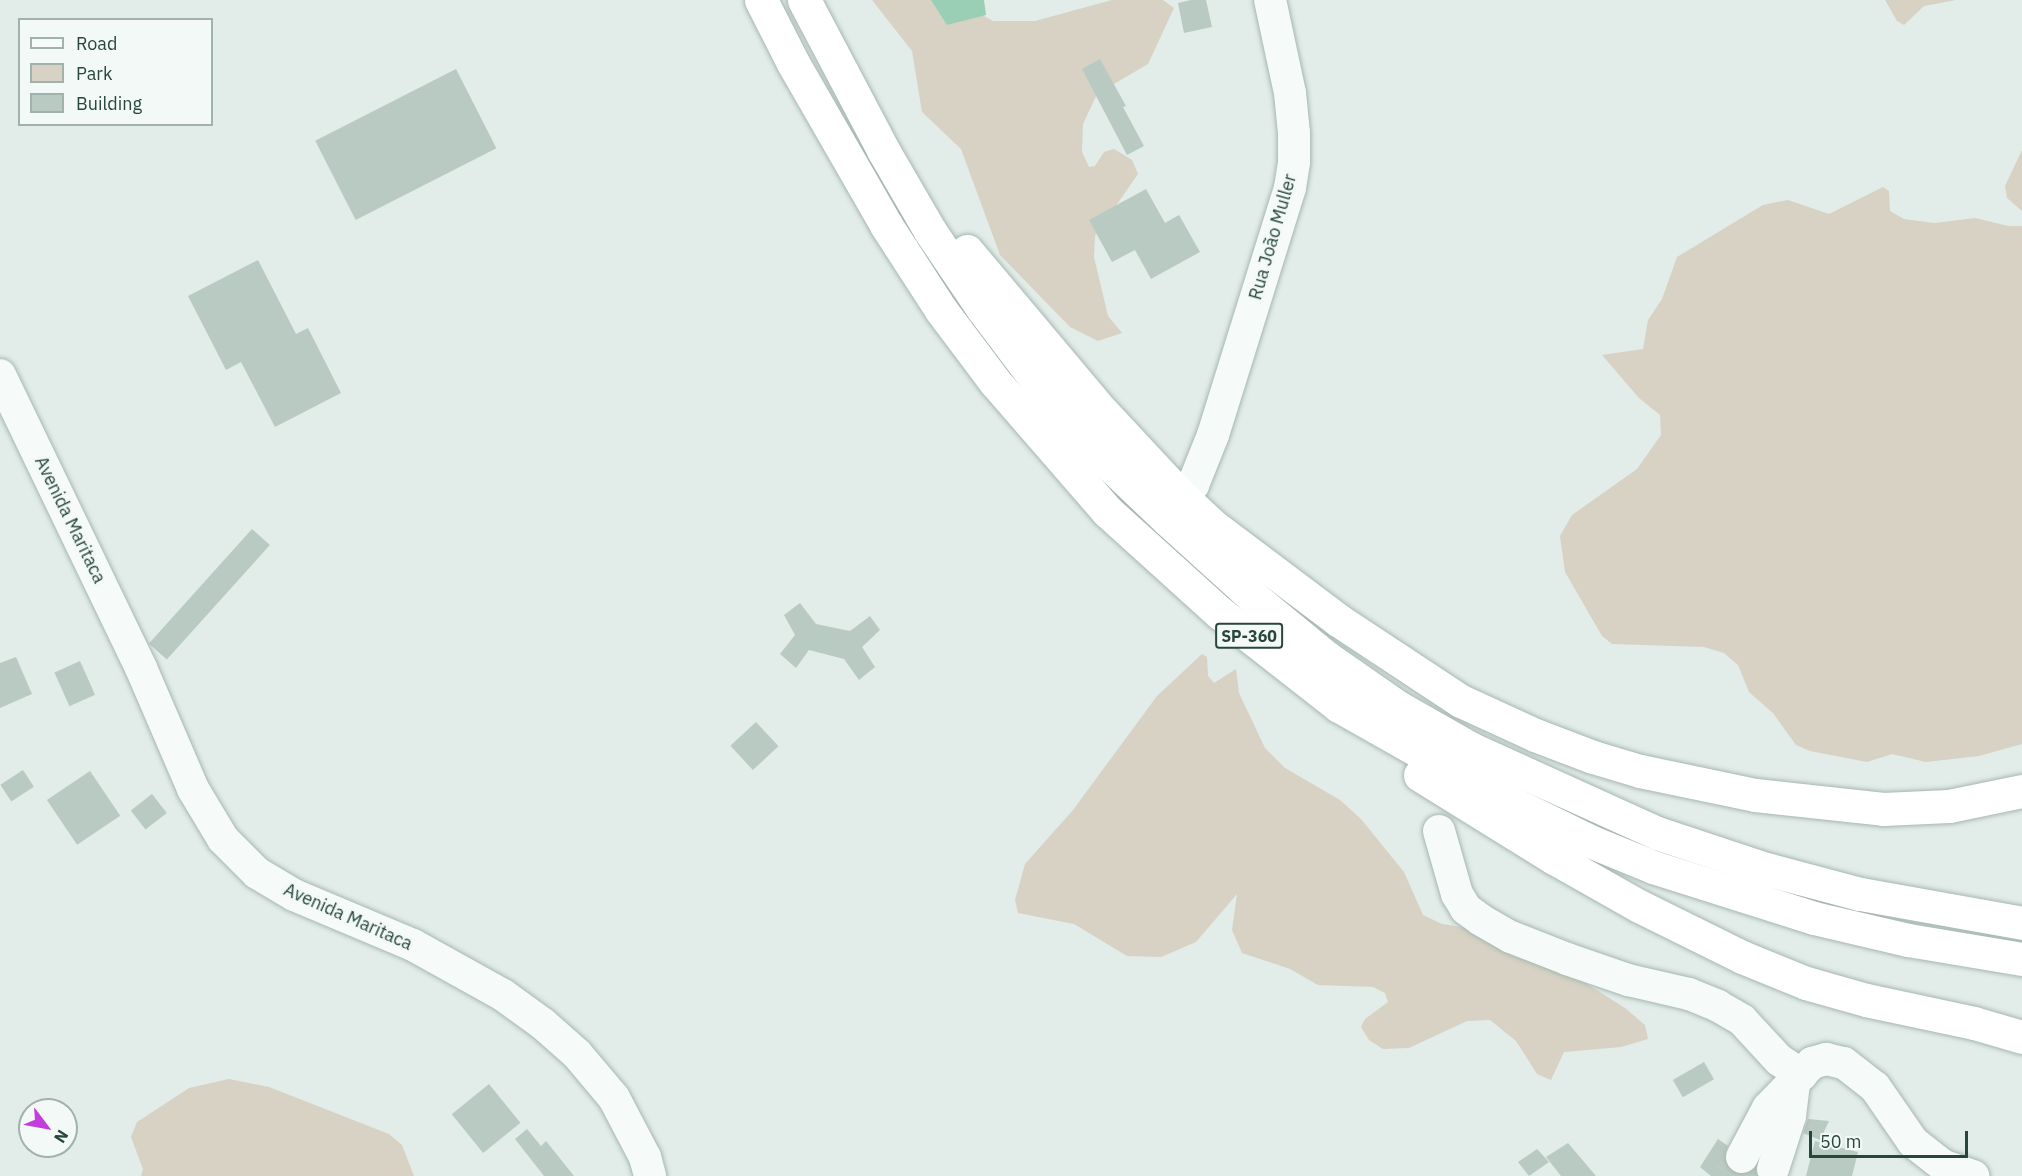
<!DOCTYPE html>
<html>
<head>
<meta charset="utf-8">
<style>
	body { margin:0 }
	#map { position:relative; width:2022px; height:1176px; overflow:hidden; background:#e2ece8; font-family:"IBM Plex Sans",sans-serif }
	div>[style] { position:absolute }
	.green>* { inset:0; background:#d7d2c3 }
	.water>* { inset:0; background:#9acfb5 }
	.building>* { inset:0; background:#b9cac3; transform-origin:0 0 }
	.minor-tunnel>* { height:32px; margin-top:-16px; transform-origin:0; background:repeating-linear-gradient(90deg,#bdcbc5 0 32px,transparent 0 48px) }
	.roads { filter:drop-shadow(0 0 2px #a6b7b1) drop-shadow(0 0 2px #a6b7b1) }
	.minor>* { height:32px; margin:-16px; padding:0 16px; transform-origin:16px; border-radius:16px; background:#f6faf8 }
	.highway>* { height:33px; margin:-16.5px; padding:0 16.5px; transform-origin:16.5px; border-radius:16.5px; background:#fff }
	span { translate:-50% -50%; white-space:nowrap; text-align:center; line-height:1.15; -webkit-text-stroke:5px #f2f9f6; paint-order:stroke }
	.shield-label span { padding:2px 4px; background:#f2f9f6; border:2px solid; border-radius:4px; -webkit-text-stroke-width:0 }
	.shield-label { font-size:16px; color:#28463b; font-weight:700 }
	.street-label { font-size:18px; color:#28463b }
	.legend { position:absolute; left:18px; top:18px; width:195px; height:108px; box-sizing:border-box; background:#f2f9f6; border:2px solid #a1b1ab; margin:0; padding:8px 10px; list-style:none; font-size:18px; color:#28463b }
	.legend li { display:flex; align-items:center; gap:12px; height:30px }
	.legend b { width:30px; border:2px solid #a1b1ab }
	.north { position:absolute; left:18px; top:1098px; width:60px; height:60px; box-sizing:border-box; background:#f2f9f6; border:2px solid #a1b1ab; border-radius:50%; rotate:122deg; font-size:16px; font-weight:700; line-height:24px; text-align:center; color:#28463b }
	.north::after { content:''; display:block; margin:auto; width:21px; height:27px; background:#c33cdc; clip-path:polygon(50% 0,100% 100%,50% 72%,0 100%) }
	.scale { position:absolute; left:1809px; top:1131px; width:159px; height:27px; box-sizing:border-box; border:3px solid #28463b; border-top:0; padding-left:8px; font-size:18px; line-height:21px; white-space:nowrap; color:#28463b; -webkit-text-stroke:4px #f2f9f6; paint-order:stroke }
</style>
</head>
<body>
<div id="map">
	<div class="green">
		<i style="clip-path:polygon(872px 0,963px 0,972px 9px,993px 21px,1035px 21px,1112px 0,1163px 0,1174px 8px,1148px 64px,1097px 94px,1083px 124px,1082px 152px,1089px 167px,1095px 166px,1104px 152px,1114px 149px,1132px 160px,1138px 174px,1095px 236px,1094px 257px,1108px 316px,1122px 333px,1098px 341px,1070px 327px,1000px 255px,961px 149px,922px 112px,912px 51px)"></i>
		<i style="clip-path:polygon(1885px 0,1956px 0,1924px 6px,1904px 25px,1897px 21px)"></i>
		<i style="clip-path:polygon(2022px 150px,2022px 211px,2007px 198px,2005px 186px)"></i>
		<i style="clip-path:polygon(1883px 187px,1889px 191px,1890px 211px,1904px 219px,1934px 223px,1975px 218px,2008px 226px,2022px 226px,2022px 744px,1979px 756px,1926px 762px,1892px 754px,1867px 762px,1810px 751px,1796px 745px,1773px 713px,1749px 692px,1738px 665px,1724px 653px,1704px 647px,1612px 644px,1602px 636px,1565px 572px,1560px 536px,1572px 515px,1637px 469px,1661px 435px,1660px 415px,1639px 398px,1602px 355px,1643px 349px,1648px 320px,1662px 299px,1677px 257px,1763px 205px,1788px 200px,1829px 214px)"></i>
		<i style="clip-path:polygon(1202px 654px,1207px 657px,1208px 676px,1214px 683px,1236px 669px,1239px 693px,1265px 748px,1285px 768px,1340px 800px,1361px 819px,1404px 872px,1423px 915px,1442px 924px,1492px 932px,1532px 949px,1625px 1008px,1645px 1025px,1648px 1039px,1621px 1047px,1564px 1052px,1551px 1080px,1537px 1074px,1516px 1041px,1490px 1020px,1467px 1021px,1409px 1048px,1383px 1049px,1369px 1040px,1361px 1027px,1365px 1019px,1388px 1002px,1385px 993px,1373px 987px,1318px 985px,1290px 969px,1242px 953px,1232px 930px,1237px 894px,1196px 942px,1161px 957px,1127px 956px,1074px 924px,1018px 913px,1015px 900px,1025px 864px,1073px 810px,1157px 696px)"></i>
		<i style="clip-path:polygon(229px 1079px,269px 1087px,389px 1134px,402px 1145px,414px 1176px,141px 1176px,143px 1169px,131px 1137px,137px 1122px,189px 1088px)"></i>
	</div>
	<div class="water">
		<i style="clip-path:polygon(931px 0,984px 0,986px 15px,947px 25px)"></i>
	</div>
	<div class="building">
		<i style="clip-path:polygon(1191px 0,1206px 0,1212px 27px,1184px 33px,1178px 3px)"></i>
		<i style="clip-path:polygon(1100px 59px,1126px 106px,1123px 107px,1144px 146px,1127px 155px,1082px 69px)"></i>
		<i style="left:456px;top:69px;width:89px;height:158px;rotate:63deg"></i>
		<i style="clip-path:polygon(1146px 189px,1165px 223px,1179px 215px,1200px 252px,1151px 279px,1135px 250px,1112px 262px,1089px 220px)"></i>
		<i style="clip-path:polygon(258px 260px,296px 334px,308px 328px,341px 393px,275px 427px,241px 362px,226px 370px,188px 296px)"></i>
		<i style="left:252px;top:529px;width:24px;height:154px;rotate:42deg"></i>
		<i style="clip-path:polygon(800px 603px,816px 624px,850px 631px,870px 616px,880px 630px,862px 647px,875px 667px,859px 680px,844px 659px,809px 650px,796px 668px,780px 654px,795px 635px,784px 615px)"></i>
		<i style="clip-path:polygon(16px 657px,32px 694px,0 708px,0 663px)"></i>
		<i style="left:80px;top:661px;width:37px;height:28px;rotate:66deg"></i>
		<i style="left:756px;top:722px;width:33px;height:35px;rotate:47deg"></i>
		<i style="left:23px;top:770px;width:20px;height:27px;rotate:57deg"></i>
		<i style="left:90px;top:771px;width:54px;height:52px;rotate:56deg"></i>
		<i style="left:152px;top:794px;width:24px;height:27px;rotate:52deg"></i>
		<i style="left:1704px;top:1062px;width:20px;height:36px;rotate:60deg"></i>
		<i style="left:489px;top:1084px;width:50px;height:48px;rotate:51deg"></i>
		<i style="clip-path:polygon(1808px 1119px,1829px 1121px,1820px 1140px,1803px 1133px)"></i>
		<i style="clip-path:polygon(527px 1129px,541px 1146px,546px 1141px,574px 1176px,544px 1176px,515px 1139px)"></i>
		<i style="clip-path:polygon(1718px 1139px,1728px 1146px,1724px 1157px,1727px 1167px,1733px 1173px,1742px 1175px,1756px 1168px,1757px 1176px,1711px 1176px,1700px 1167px)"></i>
		<i style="clip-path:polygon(1815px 1141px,1858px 1152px,1852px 1176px,1806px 1176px)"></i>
		<i style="clip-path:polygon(1568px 1143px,1596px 1176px,1561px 1176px,1546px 1157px)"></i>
		<i style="clip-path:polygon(1537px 1149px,1549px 1162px,1529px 1176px,1518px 1162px)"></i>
	</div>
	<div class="minor-tunnel">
		<i style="left:1730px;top:1176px;width:22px;rotate:-58deg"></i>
	</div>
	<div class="roads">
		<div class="minor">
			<i style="left:0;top:375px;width:325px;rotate:64.3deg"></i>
			<i style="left:141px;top:668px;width:132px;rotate:66.7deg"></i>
			<i style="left:193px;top:789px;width:58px;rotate:59deg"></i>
			<i style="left:223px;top:839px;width:48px;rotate:45deg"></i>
			<i style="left:257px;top:873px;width:43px;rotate:30.7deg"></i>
			<i style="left:294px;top:895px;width:129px;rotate:22.8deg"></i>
			<i style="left:413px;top:945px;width:103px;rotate:29.1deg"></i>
			<i style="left:503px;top:995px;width:49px;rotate:35.9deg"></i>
			<i style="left:543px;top:1024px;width:45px;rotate:41.4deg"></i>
			<i style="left:577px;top:1054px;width:57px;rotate:49.9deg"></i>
			<i style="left:614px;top:1098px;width:67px;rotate:62.3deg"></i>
			<i style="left:645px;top:1157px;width:20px;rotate:75deg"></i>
			<i style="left:1179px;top:494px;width:17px;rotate:-33deg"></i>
			<i style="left:1193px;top:485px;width:54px;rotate:-68.2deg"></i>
			<i style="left:1213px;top:435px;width:259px;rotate:-72.7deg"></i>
			<i style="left:1290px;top:188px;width:26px;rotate:-81deg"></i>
			<i style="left:1294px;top:162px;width:29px;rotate:-90deg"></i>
			<i style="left:1294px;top:133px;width:40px;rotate:-95.7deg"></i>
			<i style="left:1290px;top:93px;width:95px;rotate:-102.1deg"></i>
			<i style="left:1439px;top:831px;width:66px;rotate:74.1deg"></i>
			<i style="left:1457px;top:894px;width:17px;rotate:59deg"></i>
			<i style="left:1466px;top:909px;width:19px;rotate:36deg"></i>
			<i style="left:1481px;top:920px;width:34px;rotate:30deg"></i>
			<i style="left:1511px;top:937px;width:60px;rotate:21.4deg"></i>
			<i style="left:1567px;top:959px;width:65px;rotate:19deg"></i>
			<i style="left:1628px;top:980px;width:63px;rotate:12.9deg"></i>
			<i style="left:1689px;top:994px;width:31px;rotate:22deg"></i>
			<i style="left:1718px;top:1006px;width:28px;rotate:30deg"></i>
			<i style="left:1742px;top:1020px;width:54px;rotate:47.2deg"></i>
			<i style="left:1779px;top:1060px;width:27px;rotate:33deg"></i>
			<i style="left:1742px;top:1157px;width:55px;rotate:-62deg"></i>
			<i style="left:1768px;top:1108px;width:63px;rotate:-45.6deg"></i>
			<i style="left:1812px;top:1063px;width:15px;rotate:-16deg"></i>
			<i style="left:1826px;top:1059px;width:18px;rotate:13deg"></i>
			<i style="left:1844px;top:1063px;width:39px;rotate:38deg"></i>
			<i style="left:1875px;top:1087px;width:67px;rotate:55.4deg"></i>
			<i style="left:1913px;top:1142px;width:39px;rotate:38deg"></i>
			<i style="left:1944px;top:1166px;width:31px;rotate:19deg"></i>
			<i style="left:1773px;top:1169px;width:56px;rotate:-72.2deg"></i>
			<i style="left:1790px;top:1116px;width:33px;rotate:-83deg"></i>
		</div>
		<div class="highway">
			<i style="left:761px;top:0;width:71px;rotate:63.1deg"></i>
			<i style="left:793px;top:63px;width:187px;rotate:60.1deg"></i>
			<i style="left:886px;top:225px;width:101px;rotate:57.1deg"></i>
			<i style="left:941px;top:310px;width:90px;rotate:53.1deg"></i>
			<i style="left:995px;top:382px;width:171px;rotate:49deg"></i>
			<i style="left:1107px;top:511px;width:152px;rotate:42.1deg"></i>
			<i style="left:1220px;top:613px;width:151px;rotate:38deg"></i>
			<i style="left:1339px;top:706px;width:185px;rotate:29.5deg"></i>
			<i style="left:1500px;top:797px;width:102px;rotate:26.1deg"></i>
			<i style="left:1592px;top:842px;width:66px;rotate:22.3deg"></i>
			<i style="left:1653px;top:867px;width:169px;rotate:17.6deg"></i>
			<i style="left:1814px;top:918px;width:97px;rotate:13.2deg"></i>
			<i style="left:1908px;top:940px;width:116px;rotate:9.5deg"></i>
			<i style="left:804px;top:0;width:170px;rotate:62.2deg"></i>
			<i style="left:883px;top:150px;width:94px;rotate:59.9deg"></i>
			<i style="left:930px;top:231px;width:93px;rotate:56deg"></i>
			<i style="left:982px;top:308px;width:105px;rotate:53.1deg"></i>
			<i style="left:1045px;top:392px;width:89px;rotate:48.6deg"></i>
			<i style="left:1104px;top:459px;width:88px;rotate:43.6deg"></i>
			<i style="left:1168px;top:520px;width:115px;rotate:42.2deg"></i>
			<i style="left:1253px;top:597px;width:94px;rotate:39.4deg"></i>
			<i style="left:1326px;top:657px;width:88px;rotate:34.8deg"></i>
			<i style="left:1398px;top:707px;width:85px;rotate:29.6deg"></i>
			<i style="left:1472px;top:749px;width:203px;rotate:24.4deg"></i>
			<i style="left:1657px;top:833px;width:115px;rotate:18.3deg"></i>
			<i style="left:1766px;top:869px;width:97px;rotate:14.9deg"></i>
			<i style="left:1860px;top:894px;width:165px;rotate:10.1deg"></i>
			<i style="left:967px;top:251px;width:201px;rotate:50deg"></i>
			<i style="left:1096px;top:405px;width:122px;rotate:47deg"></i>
			<i style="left:1179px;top:494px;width:45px;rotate:43.2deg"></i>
			<i style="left:1212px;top:525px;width:158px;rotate:37deg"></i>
			<i style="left:1338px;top:620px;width:147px;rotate:33.4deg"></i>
			<i style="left:1461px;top:701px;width:81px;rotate:24.7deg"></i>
			<i style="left:1535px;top:735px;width:62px;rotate:20.8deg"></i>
			<i style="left:1593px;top:757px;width:49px;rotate:16.6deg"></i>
			<i style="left:1640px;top:771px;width:117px;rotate:11.8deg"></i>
			<i style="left:1755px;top:795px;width:129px;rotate:6.2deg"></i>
			<i style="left:1883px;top:809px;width:66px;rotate:-2.6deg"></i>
			<i style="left:1949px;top:806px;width:75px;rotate:-11.6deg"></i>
			<i style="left:1420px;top:775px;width:158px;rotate:31.8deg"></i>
			<i style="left:1554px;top:858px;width:98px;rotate:29.5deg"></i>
			<i style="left:1639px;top:906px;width:115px;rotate:26.3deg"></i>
			<i style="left:1742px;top:957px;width:69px;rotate:22.1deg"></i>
			<i style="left:1806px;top:983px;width:62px;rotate:15.8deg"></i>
			<i style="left:1866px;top:1000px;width:110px;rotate:12deg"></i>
			<i style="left:1974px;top:1023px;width:50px;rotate:16.3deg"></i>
		</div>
	</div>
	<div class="shield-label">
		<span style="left:1249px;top:636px">SP-360</span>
	</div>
	<div class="street-label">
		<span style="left:1273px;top:237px;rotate:-74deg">Rua João Muller</span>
		<span style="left:70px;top:520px;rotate:64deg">Avenida Maritaca</span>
		<span style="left:348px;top:917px;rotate:24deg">Avenida Maritaca</span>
	</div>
	<ul class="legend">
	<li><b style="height:8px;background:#f6faf8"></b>Road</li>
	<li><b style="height:16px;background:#d7d2c3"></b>Park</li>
	<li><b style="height:16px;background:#b9cac3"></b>Building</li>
	</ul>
	<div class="north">N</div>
	<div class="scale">50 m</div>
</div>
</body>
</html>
